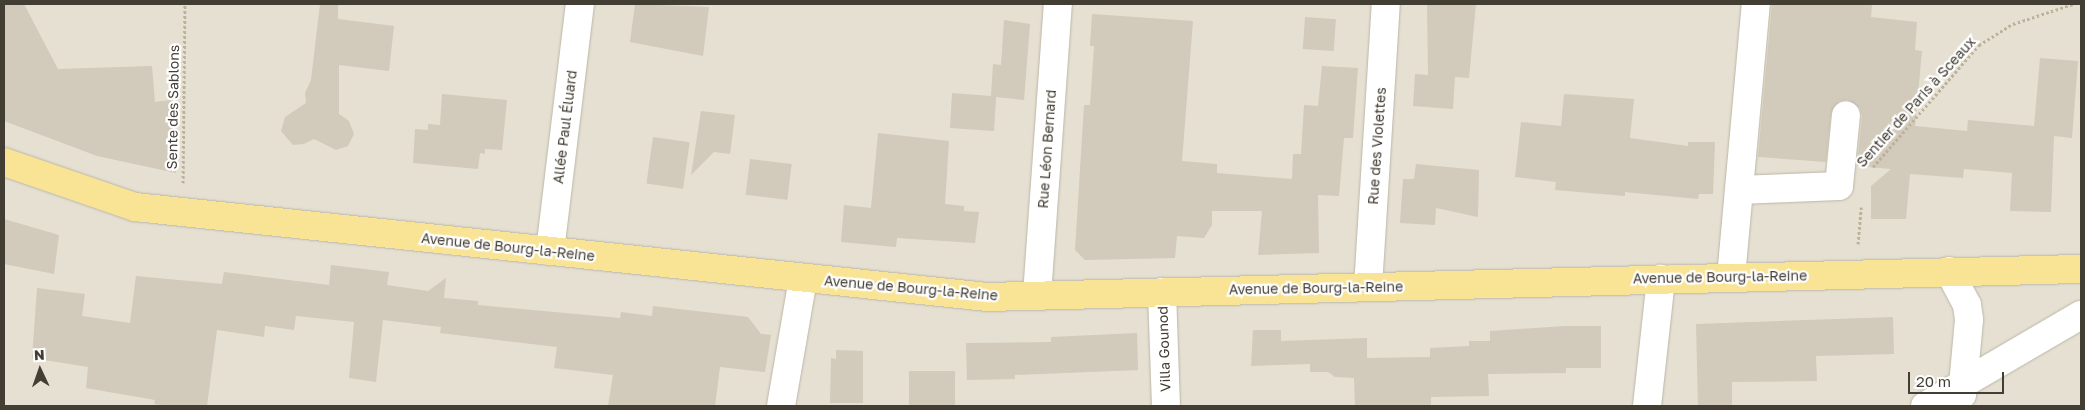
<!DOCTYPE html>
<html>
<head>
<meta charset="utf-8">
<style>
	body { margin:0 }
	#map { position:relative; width:2085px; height:410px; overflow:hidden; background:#f1eee4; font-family:"Golos Text",sans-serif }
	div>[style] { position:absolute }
	.residential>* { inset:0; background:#e5e0d2; transform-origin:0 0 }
	.building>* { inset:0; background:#d2caba; transform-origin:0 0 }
	.path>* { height:3px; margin-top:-1.5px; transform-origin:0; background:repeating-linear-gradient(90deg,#bdb299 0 2.5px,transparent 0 5px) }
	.roads { filter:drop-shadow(0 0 1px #bcb6a7) drop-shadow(0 0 1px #bcb6a7) }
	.minor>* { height:28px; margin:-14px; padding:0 14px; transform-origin:14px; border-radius:14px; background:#fff }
	.major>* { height:28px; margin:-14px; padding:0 14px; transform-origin:14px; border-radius:14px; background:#f9e394 }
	span { translate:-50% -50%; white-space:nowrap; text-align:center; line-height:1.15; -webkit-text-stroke:4.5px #fff; paint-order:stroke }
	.street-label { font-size:14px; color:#433e34 }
	.frame { position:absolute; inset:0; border:5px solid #433e34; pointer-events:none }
	.north { position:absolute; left:15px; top:345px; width:50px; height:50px; -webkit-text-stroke:4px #fff; paint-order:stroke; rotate:357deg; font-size:14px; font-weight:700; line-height:20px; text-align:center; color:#433e34 }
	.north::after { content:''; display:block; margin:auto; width:18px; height:22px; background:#433e34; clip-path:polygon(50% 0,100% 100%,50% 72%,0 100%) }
	.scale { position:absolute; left:1908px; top:372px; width:96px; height:22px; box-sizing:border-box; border:2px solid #433e34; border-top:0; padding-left:6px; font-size:15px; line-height:18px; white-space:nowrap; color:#433e34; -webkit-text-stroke:4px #fff; paint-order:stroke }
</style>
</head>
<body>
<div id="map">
	<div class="residential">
		<i style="left:4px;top:4px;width:2077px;height:402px"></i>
	</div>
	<div class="building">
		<i style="clip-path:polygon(4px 4px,24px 4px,58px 69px,152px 66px,155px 102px,171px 100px,176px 173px,97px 156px,4px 121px)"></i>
		<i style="clip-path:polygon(320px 4px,338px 4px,338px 19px,394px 26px,389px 71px,339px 65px,339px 114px,349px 121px,354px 134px,348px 146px,336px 150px,314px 139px,304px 144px,293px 145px,281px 131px,285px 117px,306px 103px,305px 93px,311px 80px)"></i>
		<i style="clip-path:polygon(635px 4px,709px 7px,703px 56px,630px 42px)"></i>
		<i style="clip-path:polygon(1427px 4px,1476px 4px,1469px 78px,1455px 77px,1453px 109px,1413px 106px,1415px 74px,1428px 75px)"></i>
		<i style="clip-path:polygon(1772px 4px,1872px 4px,1871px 17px,1917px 22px,1915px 50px,1922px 51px,1915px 126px,1967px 131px,1968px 120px,2034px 126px,2040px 58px,2078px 61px,2072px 138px,2054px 136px,2051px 212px,2010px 211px,2012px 173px,1964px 169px,1963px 178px,1910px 174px,1906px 219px,1871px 219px,1871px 186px,1891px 169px,1857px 166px,1862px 116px,1860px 108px,1848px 100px,1839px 101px,1831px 113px,1826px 162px,1758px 157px)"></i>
		<i style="clip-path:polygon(1092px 14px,1193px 21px,1182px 161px,1217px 164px,1217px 173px,1292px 179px,1293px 154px,1301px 154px,1304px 105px,1318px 106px,1322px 66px,1358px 68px,1353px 138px,1344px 138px,1339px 196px,1318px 195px,1319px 253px,1258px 255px,1262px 211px,1212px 211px,1212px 225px,1204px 238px,1177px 236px,1175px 258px,1085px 260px,1075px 250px,1084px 105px,1090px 105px,1094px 46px,1090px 46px)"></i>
		<i style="left:1305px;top:17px;width:31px;height:32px;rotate:4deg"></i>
		<i style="clip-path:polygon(1004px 20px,1030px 24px,1024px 100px,996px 97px,994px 131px,950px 128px,952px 93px,991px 96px,993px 64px,1001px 65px)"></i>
		<i style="clip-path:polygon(442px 94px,507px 100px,502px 150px,485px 149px,485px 154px,480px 153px,478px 169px,413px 163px,415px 129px,428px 130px,428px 124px,440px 125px)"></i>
		<i style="clip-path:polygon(1564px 94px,1634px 99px,1630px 138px,1688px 146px,1688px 142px,1715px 142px,1713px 194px,1699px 194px,1698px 199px,1625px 192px,1625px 196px,1555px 190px,1556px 182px,1515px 177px,1521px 122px,1561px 126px)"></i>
		<i style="clip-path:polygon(701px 111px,735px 115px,730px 154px,714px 152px,691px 175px)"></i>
		<i style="clip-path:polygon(878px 133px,949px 141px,945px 204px,964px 206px,964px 211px,979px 212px,975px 243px,897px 238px,896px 247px,841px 242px,844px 205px,871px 208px)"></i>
		<i style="left:653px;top:137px;width:37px;height:47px;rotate:8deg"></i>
		<i style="left:750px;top:159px;width:42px;height:36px;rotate:7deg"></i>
		<i style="clip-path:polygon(1416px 164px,1479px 170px,1478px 217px,1436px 208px,1435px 225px,1400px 223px,1403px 179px,1414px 179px)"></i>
		<i style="clip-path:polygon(4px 219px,59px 235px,54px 274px,4px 264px)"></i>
		<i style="clip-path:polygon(331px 265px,389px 272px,387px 285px,428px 291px,446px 278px,444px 298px,478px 301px,478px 305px,620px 318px,621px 312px,652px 316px,653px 306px,748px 317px,761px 334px,771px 335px,765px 372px,720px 367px,715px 406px,608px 406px,613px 375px,554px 368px,557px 347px,440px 333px,441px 327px,383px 320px,376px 382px,349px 378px,354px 322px,296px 316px,294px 330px,265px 326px,264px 337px,217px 330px,207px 406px,169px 406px,154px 404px,155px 400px,86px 388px,88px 367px,32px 358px,37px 288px,85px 294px,82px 316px,130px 323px,136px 276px,222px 284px,224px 272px,329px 285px)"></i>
		<i style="clip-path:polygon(1893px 317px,1894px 354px,1816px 356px,1817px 381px,1732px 382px,1732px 406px,1698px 406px,1696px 324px)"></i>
		<i style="clip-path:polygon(1565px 326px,1601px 326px,1601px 368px,1566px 368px,1566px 373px,1488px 374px,1489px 396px,1431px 397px,1431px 405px,1355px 406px,1354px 378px,1335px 377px,1328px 372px,1310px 372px,1310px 364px,1251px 366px,1253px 330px,1281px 330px,1281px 341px,1367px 338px,1367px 358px,1430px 357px,1430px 348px,1469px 346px,1469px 341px,1490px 341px,1490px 331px)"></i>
		<i style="clip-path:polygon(1137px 333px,1138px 370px,1015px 375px,1015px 379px,967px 380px,966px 343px,1051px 342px,1051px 337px)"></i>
		<i style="clip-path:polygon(836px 350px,863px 351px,863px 403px,830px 403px,831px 358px,836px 359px)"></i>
		<i style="left:909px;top:371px;width:46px;height:35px"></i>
	</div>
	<div class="path">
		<i style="left:1873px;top:167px;width:162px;rotate:-49deg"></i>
		<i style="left:1979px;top:45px;width:40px;rotate:-32deg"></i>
		<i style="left:2013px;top:24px;width:63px;rotate:-18.4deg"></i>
		<i style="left:183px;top:183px;width:179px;rotate:-89.4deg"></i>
		<i style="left:1858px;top:244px;width:37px;rotate:-85deg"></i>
	</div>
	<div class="roads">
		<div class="minor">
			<i style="left:1739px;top:190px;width:100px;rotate:-2.3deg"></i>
			<i style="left:1839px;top:186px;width:71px;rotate:-84.4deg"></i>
			<i style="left:550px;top:251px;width:249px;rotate:-83.1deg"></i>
			<i style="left:1949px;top:271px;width:38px;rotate:62deg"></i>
			<i style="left:1967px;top:305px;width:15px;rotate:82deg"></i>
			<i style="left:1969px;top:320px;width:75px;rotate:95.3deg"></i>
			<i style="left:1731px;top:277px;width:274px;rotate:-84.8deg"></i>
			<i style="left:1368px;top:287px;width:284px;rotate:-86.4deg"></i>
			<i style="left:1162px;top:292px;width:114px;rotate:88deg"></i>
			<i style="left:1037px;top:295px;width:292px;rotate:-85.9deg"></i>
			<i style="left:781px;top:406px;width:129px;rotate:-80.2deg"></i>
			<i style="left:1647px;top:406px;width:128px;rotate:-83.7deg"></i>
			<i style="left:1925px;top:406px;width:181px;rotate:-30.3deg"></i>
		</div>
		<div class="major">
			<i style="left:4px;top:162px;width:139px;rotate:19deg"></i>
			<i style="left:135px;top:207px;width:857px;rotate:6.03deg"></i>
			<i style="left:987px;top:297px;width:1094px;rotate:-1.47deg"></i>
		</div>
	</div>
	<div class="street-label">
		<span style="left:1916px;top:102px;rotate:-48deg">Sentier de Paris à Sceaux</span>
		<span style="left:173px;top:107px;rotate:-89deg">Sente des Sablons</span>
		<span style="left:565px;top:127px;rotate:-83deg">Allée Paul Éluard</span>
		<span style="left:1377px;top:146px;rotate:-86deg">Rue des Violettes</span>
		<span style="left:1047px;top:149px;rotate:-86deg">Rue Léon Bernard</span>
		<span style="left:508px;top:247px;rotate:6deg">Avenue de Bourg-la-Reine</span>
		<span style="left:1720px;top:277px;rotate:-1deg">Avenue de Bourg-la-Reine</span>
		<span style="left:911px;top:288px;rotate:5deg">Avenue de Bourg-la-Reine</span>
		<span style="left:1316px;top:288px;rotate:-1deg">Avenue de Bourg-la-Reine</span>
		<span style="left:1164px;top:349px;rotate:-92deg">Villa Gounod</span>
	</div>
	<div class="frame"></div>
	<div class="north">N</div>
	<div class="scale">20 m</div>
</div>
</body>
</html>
